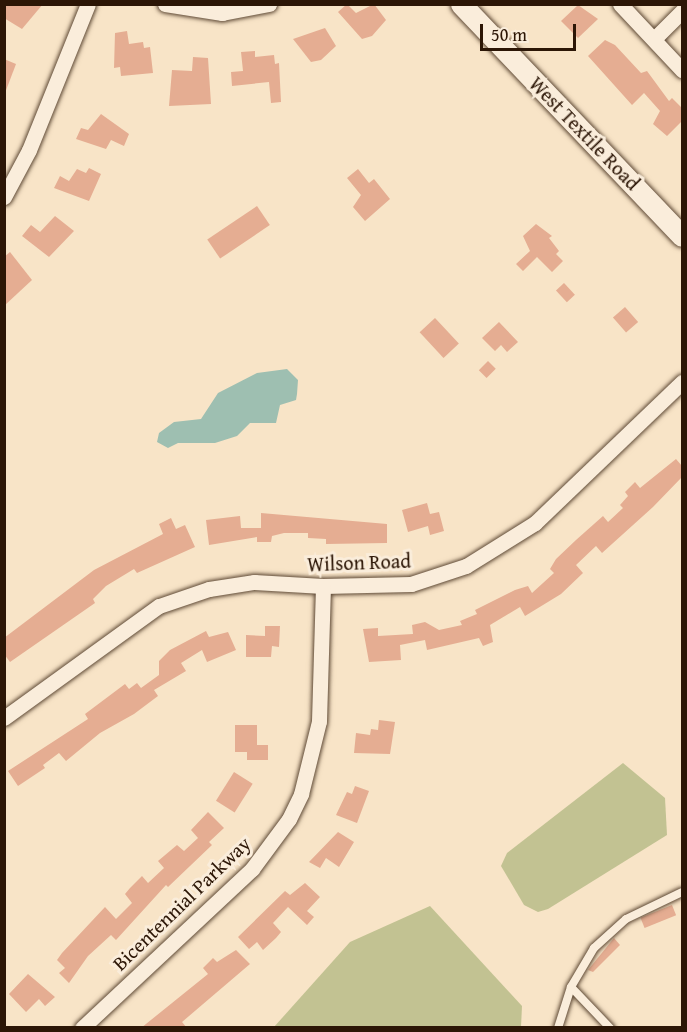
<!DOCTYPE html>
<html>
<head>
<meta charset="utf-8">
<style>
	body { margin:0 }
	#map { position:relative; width:687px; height:1032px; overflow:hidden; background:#f8e4c7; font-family:"Gentium Book Plus",serif }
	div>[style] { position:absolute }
	.green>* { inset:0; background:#c2c292 }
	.water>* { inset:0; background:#9ebfb1 }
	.building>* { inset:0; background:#e5ad92; transform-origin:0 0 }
	.roads { filter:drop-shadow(0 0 2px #5f4a36) drop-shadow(0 0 2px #5f4a36) }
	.lane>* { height:8px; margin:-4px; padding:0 4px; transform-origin:4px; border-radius:4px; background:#faeddb }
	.street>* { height:15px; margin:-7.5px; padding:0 7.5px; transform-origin:7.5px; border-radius:7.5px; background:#faeddb }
	.secondary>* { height:21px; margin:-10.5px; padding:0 10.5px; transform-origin:10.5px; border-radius:10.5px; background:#faeddb }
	span { translate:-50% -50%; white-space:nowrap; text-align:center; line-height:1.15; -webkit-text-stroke:6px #faeddb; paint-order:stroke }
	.street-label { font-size:20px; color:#2c1606 }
	.frame { position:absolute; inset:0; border:6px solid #2c1606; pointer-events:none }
	.scale { position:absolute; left:480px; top:24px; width:96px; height:27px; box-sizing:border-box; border:3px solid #2c1606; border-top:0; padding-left:8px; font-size:18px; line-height:21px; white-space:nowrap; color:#2c1606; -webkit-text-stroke:4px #faeddb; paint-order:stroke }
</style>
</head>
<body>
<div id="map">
	<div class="green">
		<i style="clip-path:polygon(623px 763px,665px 798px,667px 835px,548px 909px,538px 912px,524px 905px,501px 866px,507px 853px)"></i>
		<i style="clip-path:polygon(430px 906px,522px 1006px,521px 1027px,274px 1027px,350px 942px)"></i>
	</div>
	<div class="water">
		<i style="clip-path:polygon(287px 369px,298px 380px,297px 394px,296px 400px,280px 405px,276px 423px,250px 423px,237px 436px,215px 443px,178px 443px,168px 448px,157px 442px,159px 433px,174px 422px,201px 419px,218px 393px,257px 373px)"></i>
	</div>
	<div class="building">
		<i style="clip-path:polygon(4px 4px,43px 4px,22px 29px,4px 18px)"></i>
		<i style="clip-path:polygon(347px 4px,356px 13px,374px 4px,386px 20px,372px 36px,362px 39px,338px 12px)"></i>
		<i style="clip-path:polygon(578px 5px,598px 19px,578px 38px,561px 21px)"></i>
		<i style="clip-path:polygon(325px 28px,336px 46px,321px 60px,311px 62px,293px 39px)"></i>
		<i style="clip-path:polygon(127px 31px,129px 44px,143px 42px,144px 48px,150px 47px,153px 73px,121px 76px,120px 67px,114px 68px,115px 33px)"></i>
		<i style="clip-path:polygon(605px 40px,615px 45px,641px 73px,647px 71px,669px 101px,672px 98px,682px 108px,682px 121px,667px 136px,653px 124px,660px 111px,644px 93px,632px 105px,588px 56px)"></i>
		<i style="clip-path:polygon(255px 51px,255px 57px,274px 55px,275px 64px,279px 63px,281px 102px,271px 103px,269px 82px,232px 86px,231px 72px,243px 71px,241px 52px)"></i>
		<i style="clip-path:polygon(193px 57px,208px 58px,211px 104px,169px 106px,172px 70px,192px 71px)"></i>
		<i style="clip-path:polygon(4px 59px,16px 64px,5px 93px,4px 93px)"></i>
		<i style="clip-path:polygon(101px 114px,129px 134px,124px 146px,111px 140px,106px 149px,76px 139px,81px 128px,88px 130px)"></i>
		<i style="clip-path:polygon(89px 168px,101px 174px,89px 201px,54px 188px,60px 176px,69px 181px,77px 169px,86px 173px)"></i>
		<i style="clip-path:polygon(358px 169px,369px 183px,374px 179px,390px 199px,365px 221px,353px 207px,361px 195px,347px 178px)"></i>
		<i style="left:257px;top:206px;width:23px;height:60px;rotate:56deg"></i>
		<i style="clip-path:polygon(55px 216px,74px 231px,49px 257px,22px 236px,31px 225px,40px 232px)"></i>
		<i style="clip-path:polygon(536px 224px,552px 236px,549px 238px,559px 251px,556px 254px,563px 261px,552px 272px,537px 257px,523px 271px,516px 264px,530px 251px,523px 236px)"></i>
		<i style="clip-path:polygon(10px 252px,32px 280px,4px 306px,4px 257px)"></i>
		<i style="left:564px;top:283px;width:16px;height:11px;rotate:47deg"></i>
		<i style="left:625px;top:307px;width:20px;height:16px;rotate:49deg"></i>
		<i style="left:435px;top:318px;width:35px;height:21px;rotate:47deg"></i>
		<i style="clip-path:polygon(499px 322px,518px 342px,507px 352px,501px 345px,495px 351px,482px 338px)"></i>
		<i style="left:488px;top:361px;width:11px;height:13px;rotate:45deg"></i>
		<i style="clip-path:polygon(676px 459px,682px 466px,682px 477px,653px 507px,602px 553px,596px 546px,576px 565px,583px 573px,561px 594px,525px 616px,520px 607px,490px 625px,493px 642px,483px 646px,479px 638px,427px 650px,425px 640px,400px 645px,401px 660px,369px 662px,363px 629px,378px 628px,378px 636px,413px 634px,412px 625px,425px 622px,439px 630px,462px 625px,460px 621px,477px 614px,475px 610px,515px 590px,528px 586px,532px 593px,554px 573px,550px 569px,556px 559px,576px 540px,603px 516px,608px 522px,623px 508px,620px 505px,628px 496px,625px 492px,635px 482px,640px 488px)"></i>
		<i style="clip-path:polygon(427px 503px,430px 514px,439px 512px,444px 531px,430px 535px,428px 526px,408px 532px,402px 510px)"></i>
		<i style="clip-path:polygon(261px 513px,387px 524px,387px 543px,326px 544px,326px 539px,308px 538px,308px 533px,284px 533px,272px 536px,271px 542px,257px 542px,257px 537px,209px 545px,206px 520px,240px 516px,241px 528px,261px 528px)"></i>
		<i style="clip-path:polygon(171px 518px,176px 529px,185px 525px,195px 547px,137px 573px,134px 569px,106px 586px,93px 599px,95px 603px,10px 662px,4px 654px,4px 638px,94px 570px,163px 534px,159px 524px)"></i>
		<i style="clip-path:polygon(265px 626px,280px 626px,279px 647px,272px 646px,271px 657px,246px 657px,246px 635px,265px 636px)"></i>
		<i style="clip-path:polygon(206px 631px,209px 637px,228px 632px,236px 650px,207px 662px,202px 650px,181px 663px,186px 671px,154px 690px,158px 696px,134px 714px,100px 733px,66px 761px,59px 753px,43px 765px,45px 768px,18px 786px,8px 771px,88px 719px,85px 714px,125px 684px,129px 689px,137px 683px,141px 688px,159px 675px,159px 661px,170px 650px)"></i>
		<i style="clip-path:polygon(379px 720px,395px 722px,390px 754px,354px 753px,356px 733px,370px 735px,371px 729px,378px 730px)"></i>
		<i style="clip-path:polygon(235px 725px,257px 725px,257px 745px,268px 745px,268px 760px,247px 760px,247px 752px,235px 752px)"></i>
		<i style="left:234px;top:772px;width:22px;height:34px;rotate:32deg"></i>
		<i style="clip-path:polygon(355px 786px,369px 791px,357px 823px,336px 815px,347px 792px,352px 794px)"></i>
		<i style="clip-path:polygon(208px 812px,224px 828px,209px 842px,212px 845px,168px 887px,166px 885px,116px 940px,111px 935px,88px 956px,69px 983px,59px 973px,65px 968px,57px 960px,62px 953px,105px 907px,116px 919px,132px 903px,125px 894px,130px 888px,142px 876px,148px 883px,164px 868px,158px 861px,177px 845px,184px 851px,198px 838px,191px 830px)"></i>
		<i style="clip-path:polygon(338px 832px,354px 842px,339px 867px,326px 858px,320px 868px,309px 862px)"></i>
		<i style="clip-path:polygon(305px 883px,320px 897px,307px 911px,314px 917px,307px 925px,288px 907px,273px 923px,281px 932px,276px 938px,263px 950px,257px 942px,249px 949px,238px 937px,285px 891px,290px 895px)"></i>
		<i style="left:672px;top:905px;width:11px;height:34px;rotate:68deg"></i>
		<i style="clip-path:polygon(614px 938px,620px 945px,593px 972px,588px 970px)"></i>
		<i style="clip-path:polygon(236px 950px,250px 964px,182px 1022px,187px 1028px,141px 1028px,208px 974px,203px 968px,213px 958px,217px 962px)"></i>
		<i style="clip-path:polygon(28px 974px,55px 997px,45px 1006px,39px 999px,26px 1012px,9px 994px)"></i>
	</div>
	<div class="roads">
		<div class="lane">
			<i style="left:571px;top:987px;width:57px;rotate:46.4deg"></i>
			<i style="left:558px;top:1028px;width:43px;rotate:-72.4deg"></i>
			<i style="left:571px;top:987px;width:45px;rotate:-59.5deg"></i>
			<i style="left:594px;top:948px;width:43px;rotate:-42.2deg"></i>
			<i style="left:626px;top:919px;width:62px;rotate:-25.7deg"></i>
		</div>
		<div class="street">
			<i style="left:165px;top:4px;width:58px;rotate:9deg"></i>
			<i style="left:222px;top:13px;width:48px;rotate:-10.8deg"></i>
			<i style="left:620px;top:4px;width:91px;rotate:46.8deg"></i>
			<i style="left:654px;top:39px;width:40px;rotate:-45deg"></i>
			<i style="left:4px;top:197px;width:53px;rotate:-62deg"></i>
			<i style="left:29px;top:150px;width:157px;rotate:-68deg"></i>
			<i style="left:4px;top:718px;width:191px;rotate:-35.9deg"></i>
			<i style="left:159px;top:606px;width:53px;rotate:-18.8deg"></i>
			<i style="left:209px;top:589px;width:46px;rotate:-8.8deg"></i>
			<i style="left:254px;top:582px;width:69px;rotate:3.3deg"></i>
			<i style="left:323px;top:586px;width:88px;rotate:-1.3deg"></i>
			<i style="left:411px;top:584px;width:58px;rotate:-18.1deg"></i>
			<i style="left:466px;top:566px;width:81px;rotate:-31.9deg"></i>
			<i style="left:535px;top:523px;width:204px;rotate:-43.8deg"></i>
			<i style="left:82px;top:1028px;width:233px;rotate:-43.1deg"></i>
			<i style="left:252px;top:869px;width:62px;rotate:-53.5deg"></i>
			<i style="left:289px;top:819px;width:28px;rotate:-64deg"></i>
			<i style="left:301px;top:794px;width:75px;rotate:-76.1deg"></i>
			<i style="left:319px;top:721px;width:135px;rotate:-88.3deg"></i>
		</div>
		<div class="secondary">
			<i style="left:461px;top:4px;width:320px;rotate:46.4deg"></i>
		</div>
	</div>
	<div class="street-label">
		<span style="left:585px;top:133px;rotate:46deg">West Textile Road</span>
		<span style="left:359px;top:562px;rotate:-2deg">Wilson Road</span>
		<span style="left:181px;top:903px;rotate:-44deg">Bicentennial Parkway</span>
	</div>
	<div class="frame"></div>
	<div class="scale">50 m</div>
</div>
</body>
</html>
